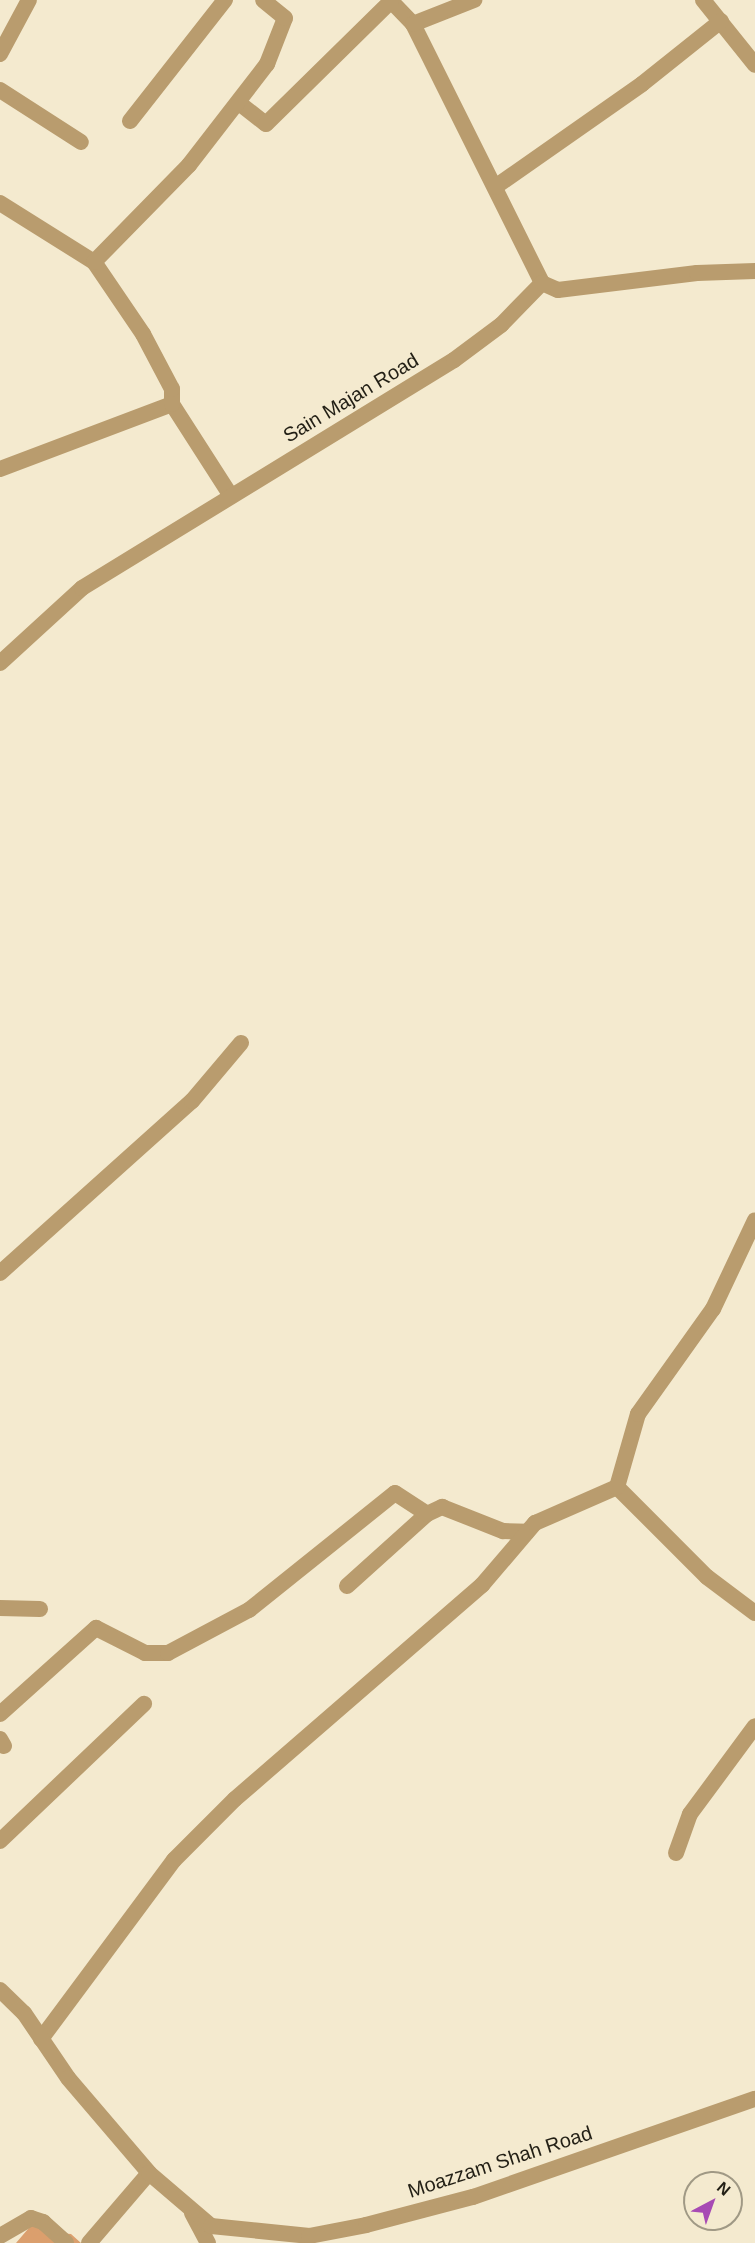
<!DOCTYPE html>
<html>
<head>
<meta charset="utf-8">
<style>
	body { margin:0 }
	#map { position:relative; width:755px; height:2243px; overflow:hidden; background:#f4eacf; font-family:Arial,sans-serif }
	div>[style] { position:absolute }
	.building>* { inset:0; background:#db9f6d }
	.minor>* { height:16px; margin:-8px; padding:0 8px; transform-origin:8px; border-radius:8px; background:#b99c6e }
	.tertiary>* { height:16px; margin:-8px; padding:0 8px; transform-origin:8px; border-radius:8px; background:#b99c6e }
	span { translate:-50% -50%; white-space:nowrap; text-align:center; line-height:1.15; -webkit-text-stroke:4.5px #f4eacf; paint-order:stroke }
	.street-label { font-size:20px; color:#221f15 }
	.north { position:absolute; left:683px; top:2171px; width:60px; height:60px; box-sizing:border-box; background:#f4eacf; border:2px solid #a09985; border-radius:50%; rotate:41deg; font-size:16px; font-weight:700; line-height:24px; text-align:center; color:#221f15 }
	.north::after { content:''; display:block; margin:auto; width:21px; height:27px; background:#a74ab4; clip-path:polygon(50% 0,100% 100%,50% 72%,0 100%) }
</style>
</head>
<body>
<div id="map">
	<div class="building">
		<i style="clip-path:polygon(40px 2215px,59px 2233px,71px 2234px,81px 2243px,16px 2243px)"></i>
	</div>
	<div class="minor">
		<i style="left:390px;top:0;width:33px;rotate:46deg"></i>
		<i style="left:413px;top:24px;width:289px;rotate:63.5deg"></i>
		<i style="left:703px;top:0;width:83px;rotate:51.3deg"></i>
		<i style="left:413px;top:24px;width:66px;rotate:-21.5deg"></i>
		<i style="left:0;top:54px;width:61px;rotate:-61.8deg"></i>
		<i style="left:0;top:90px;width:96px;rotate:32.7deg"></i>
		<i style="left:239px;top:103px;width:34px;rotate:38deg"></i>
		<i style="left:266px;top:124px;width:175px;rotate:-44.5deg"></i>
		<i style="left:130px;top:121px;width:154px;rotate:-51.9deg"></i>
		<i style="left:495px;top:187px;width:179px;rotate:-35deg"></i>
		<i style="left:642px;top:84px;width:101px;rotate:-38.6deg"></i>
		<i style="left:0;top:203px;width:111px;rotate:32.1deg"></i>
		<i style="left:0;top:469px;width:184px;rotate:-20.7deg"></i>
		<i style="left:231px;top:496px;width:109px;rotate:-122.7deg"></i>
		<i style="left:172px;top:404px;width:15px;rotate:-90deg"></i>
		<i style="left:172px;top:389px;width:62px;rotate:-117.8deg"></i>
		<i style="left:143px;top:334px;width:87px;rotate:-124.2deg"></i>
		<i style="left:94px;top:262px;width:136px;rotate:-45.6deg"></i>
		<i style="left:189px;top:165px;width:128px;rotate:-52.3deg"></i>
		<i style="left:267px;top:64px;width:49px;rotate:-68.6deg"></i>
		<i style="left:285px;top:18px;width:28px;rotate:-141deg"></i>
		<i style="left:0;top:1273px;width:258px;rotate:-41.9deg"></i>
		<i style="left:192px;top:1101px;width:76px;rotate:-49.8deg"></i>
		<i style="left:617px;top:1487px;width:127px;rotate:45deg"></i>
		<i style="left:707px;top:1577px;width:60px;rotate:36.9deg"></i>
		<i style="left:347px;top:1586px;width:108px;rotate:-42deg"></i>
		<i style="left:0;top:1608px;width:40px;rotate:1.4deg"></i>
		<i style="left:0;top:1714px;width:129px;rotate:-41.9deg"></i>
		<i style="left:96px;top:1628px;width:55px;rotate:27deg"></i>
		<i style="left:145px;top:1653px;width:23px"></i>
		<i style="left:168px;top:1653px;width:92px;rotate:-28deg"></i>
		<i style="left:249px;top:1610px;width:187px;rotate:-38.7deg"></i>
		<i style="left:395px;top:1493px;width:38px;rotate:33deg"></i>
		<i style="left:427px;top:1514px;width:17px;rotate:-25deg"></i>
		<i style="left:442px;top:1507px;width:66px;rotate:21.5deg"></i>
		<i style="left:503px;top:1531px;width:24px;rotate:2deg"></i>
		<i style="left:0;top:1739px;width:8px;rotate:60deg"></i>
		<i style="left:0;top:1841px;width:199px;rotate:-43.6deg"></i>
		<i style="left:676px;top:1853px;width:41px;rotate:-70.3deg"></i>
		<i style="left:690px;top:1814px;width:109px;rotate:-53.5deg"></i>
		<i style="left:41px;top:2039px;width:223px;rotate:-53.4deg"></i>
		<i style="left:174px;top:1860px;width:86px;rotate:-45deg"></i>
		<i style="left:235px;top:1799px;width:327px;rotate:-40.9deg"></i>
		<i style="left:482px;top:1585px;width:82px;rotate:-49.5deg"></i>
		<i style="left:535px;top:1523px;width:90px;rotate:-23.7deg"></i>
		<i style="left:617px;top:1487px;width:76px;rotate:-74deg"></i>
		<i style="left:638px;top:1414px;width:129px;rotate:-54.5deg"></i>
		<i style="left:713px;top:1309px;width:98px;rotate:-64.7deg"></i>
		<i style="left:192px;top:2213px;width:34px;rotate:62deg"></i>
		<i style="left:0;top:2236px;width:36px;rotate:-30deg"></i>
		<i style="left:31px;top:2218px;width:13px;rotate:18deg"></i>
		<i style="left:43px;top:2222px;width:31px;rotate:42deg"></i>
		<i style="left:89px;top:2243px;width:92px;rotate:-49.4deg"></i>
	</div>
	<div class="tertiary">
		<i style="left:0;top:663px;width:111px;rotate:-42.4deg"></i>
		<i style="left:82px;top:588px;width:436px;rotate:-31.5deg"></i>
		<i style="left:454px;top:360px;width:59px;rotate:-36.7deg"></i>
		<i style="left:501px;top:325px;width:59px;rotate:-45.7deg"></i>
		<i style="left:542px;top:283px;width:17px;rotate:24deg"></i>
		<i style="left:558px;top:290px;width:140px;rotate:-7deg"></i>
		<i style="left:697px;top:273px;width:58px;rotate:-2deg"></i>
		<i style="left:0;top:1990px;width:33px;rotate:44deg"></i>
		<i style="left:24px;top:2013px;width:78px;rotate:55.9deg"></i>
		<i style="left:68px;top:2078px;width:125px;rotate:49.5deg"></i>
		<i style="left:149px;top:2173px;width:82px;rotate:40.5deg"></i>
		<i style="left:211px;top:2226px;width:99px;rotate:5.8deg"></i>
		<i style="left:309px;top:2236px;width:58px;rotate:-10.9deg"></i>
		<i style="left:366px;top:2225px;width:111px;rotate:-14.7deg"></i>
		<i style="left:473px;top:2197px;width:299px;rotate:-19.2deg"></i>
	</div>
	<div class="street-label">
		<span style="left:351px;top:398px;rotate:-31deg">Sain Majan Road</span>
		<span style="left:500px;top:2162px;rotate:-18deg">Moazzam Shah Road</span>
	</div>
	<div class="north">N</div>
</div>
</body>
</html>
